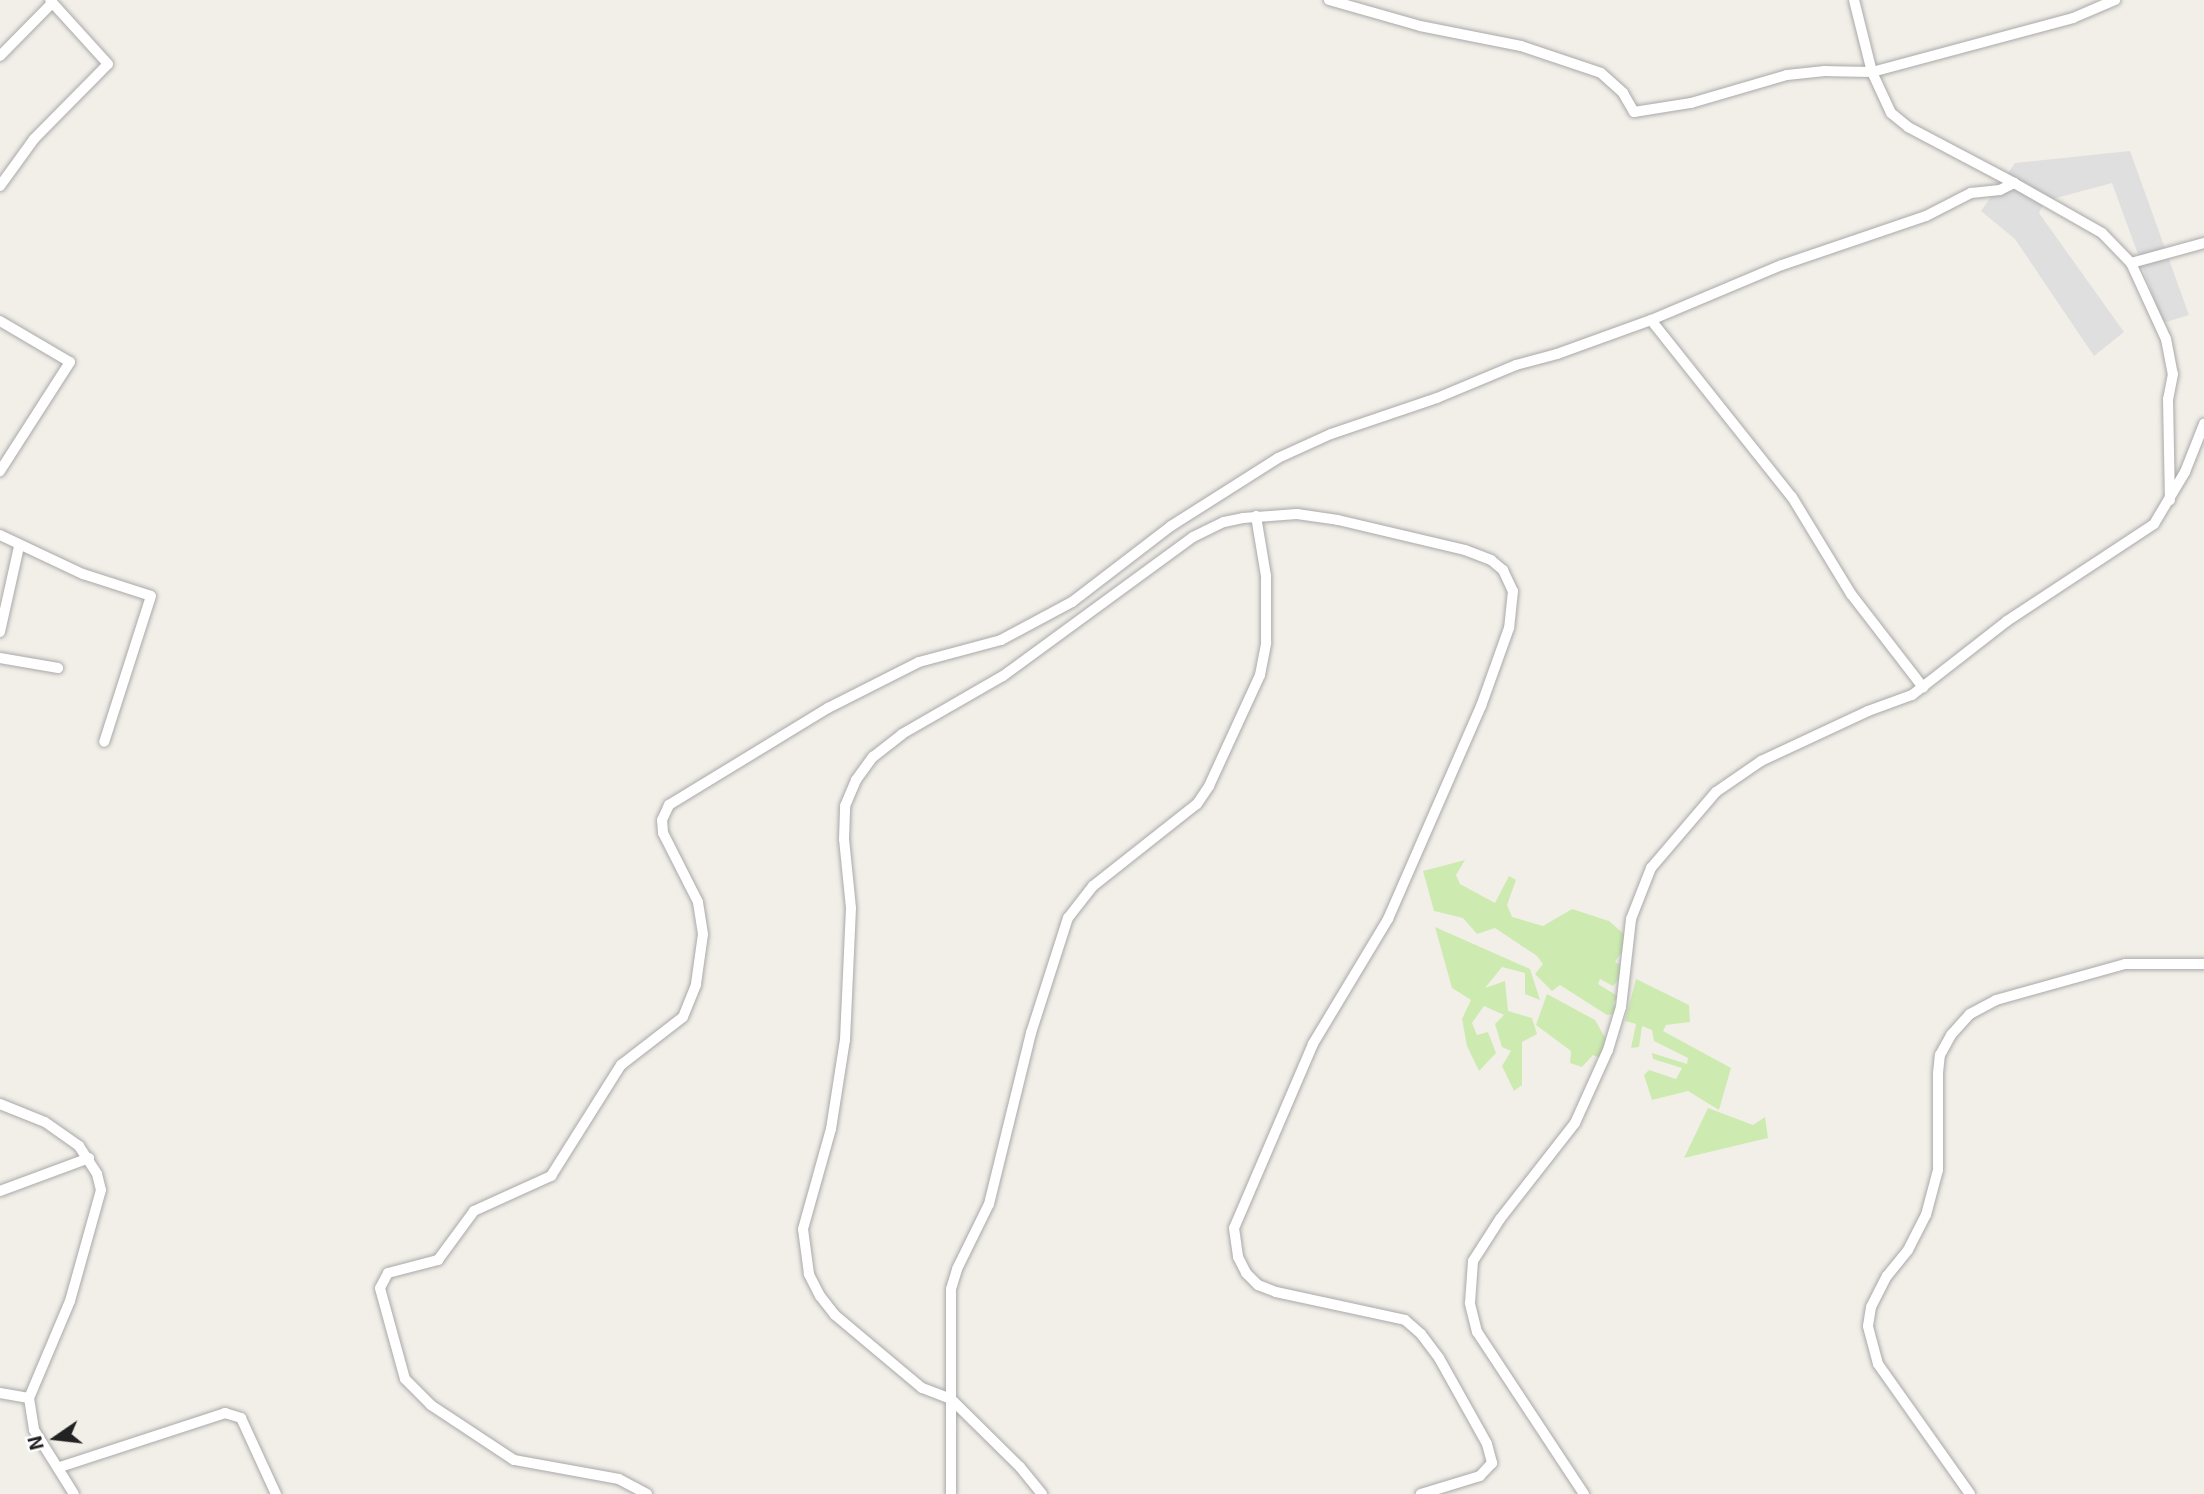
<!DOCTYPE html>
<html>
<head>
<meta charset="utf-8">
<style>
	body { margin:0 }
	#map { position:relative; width:2204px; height:1494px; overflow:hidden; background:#f2efe9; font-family:"Exo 2",sans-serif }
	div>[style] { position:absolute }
	.residential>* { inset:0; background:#e0dfdf }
	.grass>* { inset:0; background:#cdebb0 }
	.roads { filter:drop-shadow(0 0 2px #a9a9a9) drop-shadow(0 0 2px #a9a9a9) }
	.minor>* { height:10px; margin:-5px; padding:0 5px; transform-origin:5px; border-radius:5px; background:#fff }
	span { translate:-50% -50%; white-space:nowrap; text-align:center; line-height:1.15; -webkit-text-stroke:7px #fff; paint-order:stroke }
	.north { position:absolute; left:21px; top:1403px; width:70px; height:70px; -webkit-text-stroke:5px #fff; paint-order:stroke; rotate:256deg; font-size:19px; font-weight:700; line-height:28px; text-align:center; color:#222 }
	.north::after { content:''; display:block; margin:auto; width:24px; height:32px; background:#222; clip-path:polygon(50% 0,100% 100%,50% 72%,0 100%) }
</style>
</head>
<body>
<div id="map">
	<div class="residential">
		<i style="clip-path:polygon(2130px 151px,2189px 315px,2163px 323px,2112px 183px,2045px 201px,2039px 213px,2124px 332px,2094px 356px,2015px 239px,1981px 211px,2015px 163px)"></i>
	</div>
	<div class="grass">
		<i style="clip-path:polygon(1465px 860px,1456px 875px,1460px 884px,1495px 903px,1509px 876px,1516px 880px,1507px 905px,1512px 917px,1543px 926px,1572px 909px,1609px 921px,1624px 934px,1626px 945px,1615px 962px,1625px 967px,1623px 974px,1613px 986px,1600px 979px,1598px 984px,1619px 997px,1613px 1002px,1617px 1013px,1607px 1015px,1560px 985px,1552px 991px,1535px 974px,1543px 964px,1537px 956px,1495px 928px,1477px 934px,1463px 918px,1434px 911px,1423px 871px)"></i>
		<i style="clip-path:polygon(1435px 927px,1530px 969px,1540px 1000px,1525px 994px,1525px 973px,1502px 967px,1485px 988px,1505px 981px,1508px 1011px,1532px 1018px,1537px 1034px,1522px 1042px,1522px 1085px,1514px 1091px,1502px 1066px,1511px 1051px,1502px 1047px,1495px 1024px,1504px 1015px,1484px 1006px,1472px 1023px,1477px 1035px,1488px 1032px,1496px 1053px,1479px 1071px,1467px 1046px,1462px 1019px,1471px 1000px,1452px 988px)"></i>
		<i style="clip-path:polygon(1636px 979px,1689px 1005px,1690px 1022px,1666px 1025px,1663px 1031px,1731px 1068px,1719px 1110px,1688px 1091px,1652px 1100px,1644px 1075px,1649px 1070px,1676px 1079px,1682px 1068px,1653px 1059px,1652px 1053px,1687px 1064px,1688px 1058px,1654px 1041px,1652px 1030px,1642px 1026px,1639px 1047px,1631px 1048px,1636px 1024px,1625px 1021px)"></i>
		<i style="clip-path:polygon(1547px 994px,1595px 1020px,1607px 1041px,1602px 1059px,1593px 1055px,1582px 1067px,1570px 1063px,1571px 1051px,1536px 1025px)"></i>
		<i style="clip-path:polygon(1708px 1108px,1753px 1125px,1765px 1117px,1768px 1138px,1684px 1158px)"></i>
	</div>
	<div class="roads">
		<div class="minor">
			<i style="left:1329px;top:0;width:95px;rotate:15.9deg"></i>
			<i style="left:1420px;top:26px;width:103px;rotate:11.2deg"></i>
			<i style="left:1521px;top:46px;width:84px;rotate:18.6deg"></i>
			<i style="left:1601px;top:73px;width:30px;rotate:42deg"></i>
			<i style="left:1623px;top:93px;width:22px;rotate:60deg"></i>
			<i style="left:1634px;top:112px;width:58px;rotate:-9deg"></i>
			<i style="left:1691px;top:103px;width:100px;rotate:-16.3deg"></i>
			<i style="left:1787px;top:75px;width:38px;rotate:-6deg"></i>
			<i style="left:1825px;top:71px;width:47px;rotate:1.2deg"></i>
			<i style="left:1872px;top:72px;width:208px;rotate:-15deg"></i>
			<i style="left:2073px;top:18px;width:46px;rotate:-23.2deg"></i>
			<i style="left:1854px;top:0;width:74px;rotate:76deg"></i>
			<i style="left:1872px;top:72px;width:45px;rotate:65.1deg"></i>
			<i style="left:1891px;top:113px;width:22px;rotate:39deg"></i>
			<i style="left:1908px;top:127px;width:120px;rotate:27.8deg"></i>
			<i style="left:0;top:56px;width:74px;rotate:-45.5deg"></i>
			<i style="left:0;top:186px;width:58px;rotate:-54.1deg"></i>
			<i style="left:34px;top:139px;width:105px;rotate:-45.4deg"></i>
			<i style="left:108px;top:64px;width:86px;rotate:-132.2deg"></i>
			<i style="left:2131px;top:263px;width:76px;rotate:-15.3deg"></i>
			<i style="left:1651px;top:320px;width:226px;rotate:51.5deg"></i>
			<i style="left:1792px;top:497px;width:114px;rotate:58.7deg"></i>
			<i style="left:1851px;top:594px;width:118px;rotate:52.3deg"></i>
			<i style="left:0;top:321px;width:81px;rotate:30.4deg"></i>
			<i style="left:70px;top:362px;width:130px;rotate:122.7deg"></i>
			<i style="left:0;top:535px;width:92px;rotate:25.2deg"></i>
			<i style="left:83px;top:574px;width:71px;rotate:17.9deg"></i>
			<i style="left:151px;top:596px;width:153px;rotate:107.8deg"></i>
			<i style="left:0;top:632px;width:88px;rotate:-77.5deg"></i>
			<i style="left:0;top:658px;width:59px;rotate:9.8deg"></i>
			<i style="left:0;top:1104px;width:48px;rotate:21.8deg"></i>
			<i style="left:45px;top:1122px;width:42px;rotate:35.2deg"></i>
			<i style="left:79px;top:1146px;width:33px;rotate:57deg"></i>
			<i style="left:97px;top:1174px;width:16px;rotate:76deg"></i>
			<i style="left:101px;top:1190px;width:115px;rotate:105.6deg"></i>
			<i style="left:70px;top:1301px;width:105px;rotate:112.9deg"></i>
			<i style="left:29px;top:1398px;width:32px;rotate:81deg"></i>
			<i style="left:34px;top:1430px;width:75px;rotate:58deg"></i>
			<i style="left:0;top:1191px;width:95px;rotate:-20.3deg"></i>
			<i style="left:0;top:1393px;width:29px;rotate:10deg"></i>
			<i style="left:60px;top:1467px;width:174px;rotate:-18.1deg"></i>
			<i style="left:225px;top:1413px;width:17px;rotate:17deg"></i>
			<i style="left:241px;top:1418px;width:84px;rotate:65.3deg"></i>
			<i style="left:647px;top:1494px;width:32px;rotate:-152deg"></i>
			<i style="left:619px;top:1479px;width:107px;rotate:-169.7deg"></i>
			<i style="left:514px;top:1460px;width:100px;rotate:-146.5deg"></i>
			<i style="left:431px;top:1405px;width:37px;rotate:-135deg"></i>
			<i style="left:405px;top:1379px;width:94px;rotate:-105.4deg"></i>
			<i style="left:380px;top:1288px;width:17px;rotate:-62deg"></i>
			<i style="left:388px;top:1273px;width:52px;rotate:-14.6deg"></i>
			<i style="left:438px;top:1260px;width:61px;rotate:-53.7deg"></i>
			<i style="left:474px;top:1211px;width:85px;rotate:-24.4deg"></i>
			<i style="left:551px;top:1176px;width:131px;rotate:-57.8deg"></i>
			<i style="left:621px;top:1065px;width:78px;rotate:-37.7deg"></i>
			<i style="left:683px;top:1017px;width:35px;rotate:-68deg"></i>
			<i style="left:696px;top:984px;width:50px;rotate:-82deg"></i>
			<i style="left:703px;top:934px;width:32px;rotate:-99deg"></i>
			<i style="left:698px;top:902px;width:77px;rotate:-116.9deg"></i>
			<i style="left:663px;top:833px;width:13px;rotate:-94deg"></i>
			<i style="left:662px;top:820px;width:17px;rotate:-65deg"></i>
			<i style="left:669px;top:805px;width:186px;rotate:-31.4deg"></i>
			<i style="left:828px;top:708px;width:102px;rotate:-26.8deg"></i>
			<i style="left:919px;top:662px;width:85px;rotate:-15deg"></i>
			<i style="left:1001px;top:640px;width:81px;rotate:-28.2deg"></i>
			<i style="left:1072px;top:602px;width:125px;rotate:-37.5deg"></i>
			<i style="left:1171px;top:526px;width:127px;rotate:-32.4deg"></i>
			<i style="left:1278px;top:458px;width:58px;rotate:-24.4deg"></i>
			<i style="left:1331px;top:434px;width:112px;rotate:-18.8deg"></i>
			<i style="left:1437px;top:398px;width:86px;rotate:-22.7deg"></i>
			<i style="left:1516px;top:365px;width:42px;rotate:-15deg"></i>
			<i style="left:1557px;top:354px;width:100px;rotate:-19.9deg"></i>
			<i style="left:1651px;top:320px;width:142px;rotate:-22.8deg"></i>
			<i style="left:1782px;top:265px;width:152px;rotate:-18.8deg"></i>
			<i style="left:1926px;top:216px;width:51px;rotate:-27.1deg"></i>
			<i style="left:1971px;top:193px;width:29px;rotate:-6deg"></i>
			<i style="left:2000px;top:190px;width:16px;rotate:-27deg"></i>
			<i style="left:2014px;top:183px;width:101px;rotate:29.6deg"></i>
			<i style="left:2102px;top:233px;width:42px;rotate:46deg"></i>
			<i style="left:2131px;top:263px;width:84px;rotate:65.3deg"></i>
			<i style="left:2166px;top:339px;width:36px;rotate:79deg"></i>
			<i style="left:2173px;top:374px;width:25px;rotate:101deg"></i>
			<i style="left:2168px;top:399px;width:101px;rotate:88.9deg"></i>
			<i style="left:951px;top:1494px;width:205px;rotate:-90deg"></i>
			<i style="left:951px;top:1289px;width:21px;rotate:-73deg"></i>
			<i style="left:957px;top:1269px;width:72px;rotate:-63.8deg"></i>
			<i style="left:989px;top:1204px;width:176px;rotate:-76.2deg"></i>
			<i style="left:1031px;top:1033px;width:121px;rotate:-72.2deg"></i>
			<i style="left:1068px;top:918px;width:41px;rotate:-52deg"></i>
			<i style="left:1093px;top:886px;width:132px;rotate:-38.3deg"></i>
			<i style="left:1197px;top:804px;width:22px;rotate:-56deg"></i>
			<i style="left:1209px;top:786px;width:122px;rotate:-65.3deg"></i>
			<i style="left:1260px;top:675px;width:33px;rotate:-79deg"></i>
			<i style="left:1266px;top:643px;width:67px;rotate:-90deg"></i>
			<i style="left:1266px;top:576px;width:61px;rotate:-99.5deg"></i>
			<i style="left:1042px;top:1494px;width:35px;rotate:-129deg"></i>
			<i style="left:1020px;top:1467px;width:97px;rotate:-135.4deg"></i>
			<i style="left:951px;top:1399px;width:31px;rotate:-159deg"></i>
			<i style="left:922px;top:1388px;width:114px;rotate:-140deg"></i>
			<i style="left:835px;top:1315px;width:24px;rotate:-128deg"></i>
			<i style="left:820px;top:1296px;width:25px;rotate:-117deg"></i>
			<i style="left:809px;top:1274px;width:45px;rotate:-97.6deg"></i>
			<i style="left:803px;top:1229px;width:104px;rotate:-74.4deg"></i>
			<i style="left:831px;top:1129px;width:90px;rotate:-81.1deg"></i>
			<i style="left:845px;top:1040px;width:132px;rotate:-87.4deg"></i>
			<i style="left:851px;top:908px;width:69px;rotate:-95.8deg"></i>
			<i style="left:844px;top:839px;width:33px;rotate:-88deg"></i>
			<i style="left:845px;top:806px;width:28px;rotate:-67deg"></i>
			<i style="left:856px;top:780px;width:29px;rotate:-54deg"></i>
			<i style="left:873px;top:757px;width:37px;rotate:-38deg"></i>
			<i style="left:902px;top:734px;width:116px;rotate:-29.9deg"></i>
			<i style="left:1003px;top:676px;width:235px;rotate:-36.2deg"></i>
			<i style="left:1193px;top:537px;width:34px;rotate:-26deg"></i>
			<i style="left:1224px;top:522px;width:19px;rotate:-12deg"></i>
			<i style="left:1243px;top:518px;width:54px;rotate:-4.2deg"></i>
			<i style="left:1297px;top:514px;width:41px;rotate:8.3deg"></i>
			<i style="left:1338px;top:520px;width:130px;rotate:13.3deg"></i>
			<i style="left:1465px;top:550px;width:28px;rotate:21deg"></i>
			<i style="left:1491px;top:560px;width:16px;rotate:40deg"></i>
			<i style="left:1503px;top:570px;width:23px;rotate:65deg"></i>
			<i style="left:1513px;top:591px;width:37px;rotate:96deg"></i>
			<i style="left:1509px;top:628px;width:83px;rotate:109.7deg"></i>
			<i style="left:1481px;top:706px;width:232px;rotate:113.6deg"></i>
			<i style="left:1388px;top:919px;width:146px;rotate:121deg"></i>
			<i style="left:1313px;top:1044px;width:200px;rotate:113.2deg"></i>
			<i style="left:1234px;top:1228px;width:29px;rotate:82deg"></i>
			<i style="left:1238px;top:1257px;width:18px;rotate:63deg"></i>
			<i style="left:1246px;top:1273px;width:17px;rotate:45deg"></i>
			<i style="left:1258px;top:1285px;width:19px;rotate:21deg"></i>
			<i style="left:1276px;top:1292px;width:132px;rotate:12.2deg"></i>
			<i style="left:1405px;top:1320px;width:21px;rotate:41deg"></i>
			<i style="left:1421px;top:1334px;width:30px;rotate:53deg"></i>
			<i style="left:1439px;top:1358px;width:98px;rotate:60.8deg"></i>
			<i style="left:1487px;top:1444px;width:20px;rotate:75deg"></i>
			<i style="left:1492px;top:1463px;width:18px;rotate:133deg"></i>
			<i style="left:1480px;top:1476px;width:62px;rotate:163deg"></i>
			<i style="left:1584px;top:1494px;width:194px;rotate:-123.4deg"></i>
			<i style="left:1477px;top:1332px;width:30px;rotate:-104deg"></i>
			<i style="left:1470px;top:1303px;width:42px;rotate:-85.9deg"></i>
			<i style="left:1473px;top:1261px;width:50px;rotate:-57.3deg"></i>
			<i style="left:1500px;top:1219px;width:122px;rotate:-52deg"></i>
			<i style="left:1575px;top:1123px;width:80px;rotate:-65.7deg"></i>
			<i style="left:1608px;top:1050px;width:45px;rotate:-73.2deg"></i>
			<i style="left:1621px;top:1007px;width:89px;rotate:-83.5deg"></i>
			<i style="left:1631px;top:919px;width:55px;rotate:-68.6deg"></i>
			<i style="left:1651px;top:868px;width:100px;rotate:-49.5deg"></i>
			<i style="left:1716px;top:792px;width:55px;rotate:-34.6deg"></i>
			<i style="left:1761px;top:761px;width:118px;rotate:-25deg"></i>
			<i style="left:1868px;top:711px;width:47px;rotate:-20deg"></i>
			<i style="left:1912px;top:695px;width:120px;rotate:-37.9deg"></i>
			<i style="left:2007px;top:621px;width:176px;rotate:-33.4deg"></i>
			<i style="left:2154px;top:524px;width:61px;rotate:-59.2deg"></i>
			<i style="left:2185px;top:472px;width:52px;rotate:-68.4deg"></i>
			<i style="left:1970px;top:1494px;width:159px;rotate:-125.3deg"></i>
			<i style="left:1878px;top:1364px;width:39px;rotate:-105deg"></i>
			<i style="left:1868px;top:1326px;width:19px;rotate:-81deg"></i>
			<i style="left:1871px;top:1307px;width:35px;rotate:-63deg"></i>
			<i style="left:1887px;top:1276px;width:33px;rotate:-51deg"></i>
			<i style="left:1908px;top:1250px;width:39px;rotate:-63deg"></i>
			<i style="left:1926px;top:1215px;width:47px;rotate:-75.1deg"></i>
			<i style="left:1938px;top:1170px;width:97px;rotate:-90deg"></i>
			<i style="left:1938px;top:1073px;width:18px;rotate:-84deg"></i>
			<i style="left:1940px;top:1055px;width:23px;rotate:-61deg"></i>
			<i style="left:1951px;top:1035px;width:28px;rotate:-48deg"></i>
			<i style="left:1970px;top:1014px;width:30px;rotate:-28deg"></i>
			<i style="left:1996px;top:1000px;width:134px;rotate:-15.6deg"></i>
			<i style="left:2125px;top:964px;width:79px"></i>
		</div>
	</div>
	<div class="north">N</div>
</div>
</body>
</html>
